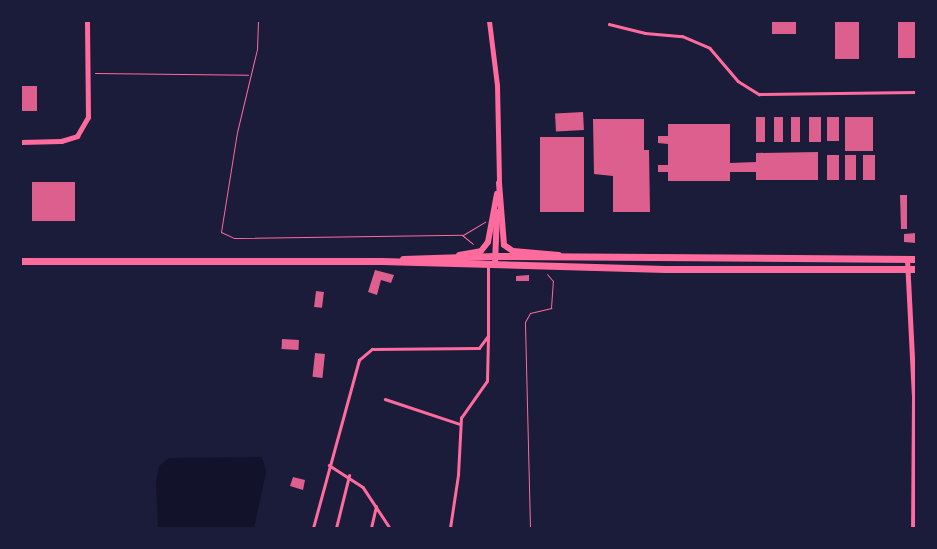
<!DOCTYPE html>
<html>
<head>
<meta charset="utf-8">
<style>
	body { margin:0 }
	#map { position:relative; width:937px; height:549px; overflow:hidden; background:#1b1b3a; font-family:"Golos Text",sans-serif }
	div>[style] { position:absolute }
	.water>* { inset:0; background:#12122b }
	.building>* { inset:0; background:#dd5f8e; transform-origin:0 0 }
	.path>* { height:1px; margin:-0.5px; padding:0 0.5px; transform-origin:0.5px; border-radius:0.5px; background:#ff6b9d }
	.service>* { height:2.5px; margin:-1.25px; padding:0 1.25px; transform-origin:1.25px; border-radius:1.25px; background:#ff6b9d }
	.minor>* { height:5px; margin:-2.5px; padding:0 2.5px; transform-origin:2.5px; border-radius:2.5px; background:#ff6b9d }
	.tertiary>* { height:6px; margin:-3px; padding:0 3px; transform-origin:3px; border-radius:3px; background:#ff6b9d }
	.secondary>* { height:7px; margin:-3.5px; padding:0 3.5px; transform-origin:3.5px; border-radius:3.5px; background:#ff6b9d }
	span { translate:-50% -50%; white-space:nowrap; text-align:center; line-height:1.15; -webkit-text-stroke:5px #1b1b3a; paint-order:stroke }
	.frame { position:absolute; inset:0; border:22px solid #1b1b3a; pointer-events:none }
</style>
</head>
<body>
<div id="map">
	<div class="water">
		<i style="clip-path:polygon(262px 457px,266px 472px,254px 528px,158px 528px,156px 483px,159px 466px,169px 458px)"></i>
	</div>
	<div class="building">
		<i style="left:772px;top:21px;width:24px;height:13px"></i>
		<i style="left:835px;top:21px;width:24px;height:38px"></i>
		<i style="left:898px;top:21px;width:18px;height:37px"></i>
		<i style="left:21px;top:86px;width:16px;height:25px"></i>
		<i style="left:583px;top:112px;width:18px;height:28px;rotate:87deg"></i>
		<i style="left:756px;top:117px;width:9px;height:25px"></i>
		<i style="left:774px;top:117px;width:9px;height:25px"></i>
		<i style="left:791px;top:117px;width:9px;height:25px"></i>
		<i style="left:809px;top:117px;width:12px;height:25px"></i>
		<i style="left:827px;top:117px;width:12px;height:24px"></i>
		<i style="left:845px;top:117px;width:28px;height:34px"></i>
		<i style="clip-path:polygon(593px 119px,644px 119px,644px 150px,649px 150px,650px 212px,613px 212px,613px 176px,594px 174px)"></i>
		<i style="clip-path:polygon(668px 124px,730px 124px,730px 163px,756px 162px,756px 153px,818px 152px,818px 180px,756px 180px,756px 172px,730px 172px,730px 181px,668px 181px,668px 172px,658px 172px,658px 165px,668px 165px,668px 144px,658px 143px,658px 136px,668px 136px)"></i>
		<i style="left:540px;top:137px;width:44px;height:75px"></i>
		<i style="left:827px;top:155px;width:12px;height:25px"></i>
		<i style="left:845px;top:155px;width:11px;height:25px"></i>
		<i style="left:875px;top:155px;width:25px;height:12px;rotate:90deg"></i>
		<i style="left:32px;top:182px;width:43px;height:39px"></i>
		<i style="clip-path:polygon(900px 195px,907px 195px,907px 229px,901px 229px)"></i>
		<i style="clip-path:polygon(916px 233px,916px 243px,904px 242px,904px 234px)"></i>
		<i style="clip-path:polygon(375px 270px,394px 275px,391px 283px,381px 280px,377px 295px,368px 292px)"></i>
		<i style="clip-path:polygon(529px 275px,529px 281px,516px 281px,516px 276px)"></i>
		<i style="left:316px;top:291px;width:8px;height:16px;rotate:7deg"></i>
		<i style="left:282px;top:339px;width:17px;height:10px;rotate:3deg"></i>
		<i style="left:315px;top:353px;width:10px;height:24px;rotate:6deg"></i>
		<i style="clip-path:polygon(293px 477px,305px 480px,303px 490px,290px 486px)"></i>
	</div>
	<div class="path">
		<i style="left:258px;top:21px;width:28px;rotate:92deg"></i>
		<i style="left:257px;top:49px;width:85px;rotate:103.5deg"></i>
		<i style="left:237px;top:132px;width:101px;rotate:99.1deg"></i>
		<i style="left:221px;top:232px;width:14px;rotate:25deg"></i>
		<i style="left:234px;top:238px;width:228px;rotate:-0.8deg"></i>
		<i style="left:462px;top:235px;width:14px;rotate:39deg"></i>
		<i style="left:95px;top:73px;width:153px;rotate:0.7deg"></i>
		<i style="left:463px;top:235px;width:26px;rotate:-31deg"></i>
		<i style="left:530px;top:528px;width:206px;rotate:-91.4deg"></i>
		<i style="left:525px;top:322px;width:10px;rotate:-61deg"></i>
		<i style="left:530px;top:313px;width:22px;rotate:-13deg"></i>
		<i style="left:551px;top:308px;width:27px;rotate:-86deg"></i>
		<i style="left:553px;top:281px;width:9px;rotate:-131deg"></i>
	</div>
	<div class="service">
		<i style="left:609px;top:24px;width:37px;rotate:14deg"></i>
		<i style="left:645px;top:33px;width:37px;rotate:5deg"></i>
		<i style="left:682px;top:36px;width:30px;rotate:23deg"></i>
		<i style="left:710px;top:48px;width:43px;rotate:49.7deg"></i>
		<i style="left:738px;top:81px;width:25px;rotate:32deg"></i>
		<i style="left:759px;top:94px;width:157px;rotate:-0.7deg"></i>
		<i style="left:385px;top:399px;width:79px;rotate:18.4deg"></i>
		<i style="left:329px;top:465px;width:40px;rotate:32.9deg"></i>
		<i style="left:363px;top:487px;width:49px;rotate:56.6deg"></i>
		<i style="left:313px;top:528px;width:174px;rotate:-74.7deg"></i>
		<i style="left:359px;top:360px;width:17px;rotate:-40deg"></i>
		<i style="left:372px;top:349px;width:107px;rotate:-0.5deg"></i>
		<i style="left:479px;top:348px;width:15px;rotate:-53deg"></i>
		<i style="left:488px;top:336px;width:71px;rotate:-90deg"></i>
		<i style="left:336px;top:528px;width:54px;rotate:-76deg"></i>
		<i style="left:371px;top:528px;width:22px;rotate:-77deg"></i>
		<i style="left:450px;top:528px;width:54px;rotate:-81.4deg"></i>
		<i style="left:458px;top:475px;width:57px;rotate:-87deg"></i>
		<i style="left:461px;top:418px;width:45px;rotate:-54.9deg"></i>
		<i style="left:487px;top:381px;width:43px;rotate:-88.7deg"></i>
	</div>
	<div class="minor">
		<i style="left:489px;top:21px;width:64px;rotate:82.9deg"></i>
		<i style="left:497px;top:85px;width:98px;rotate:88.8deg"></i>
		<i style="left:21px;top:142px;width:40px;rotate:-1.4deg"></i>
		<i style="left:61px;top:141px;width:17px;rotate:-17deg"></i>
		<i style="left:77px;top:136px;width:22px;rotate:-60deg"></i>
		<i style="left:88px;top:117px;width:96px;rotate:-90.6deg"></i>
		<i style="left:907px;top:259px;width:136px;rotate:87.1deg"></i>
		<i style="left:914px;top:395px;width:133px;rotate:90.4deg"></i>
	</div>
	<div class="tertiary">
		<i style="left:499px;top:183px;width:62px;rotate:85.4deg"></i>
		<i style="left:504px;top:245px;width:11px;rotate:34deg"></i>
		<i style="left:513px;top:251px;width:46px;rotate:5deg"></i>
		<i style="left:459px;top:255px;width:22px;rotate:-10deg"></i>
		<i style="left:481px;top:251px;width:11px;rotate:-52deg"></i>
		<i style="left:488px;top:242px;width:49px;rotate:-79.4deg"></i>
		<i style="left:495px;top:264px;width:52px;rotate:-87.8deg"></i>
	</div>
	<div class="secondary">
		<i style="left:403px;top:259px;width:92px;rotate:-1.9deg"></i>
		<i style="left:495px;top:256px;width:421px;rotate:0.4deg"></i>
		<i style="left:21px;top:261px;width:360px"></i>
		<i style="left:381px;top:261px;width:284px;rotate:1.6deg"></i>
		<i style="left:665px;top:269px;width:251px"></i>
	</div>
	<div class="frame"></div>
</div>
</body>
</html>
